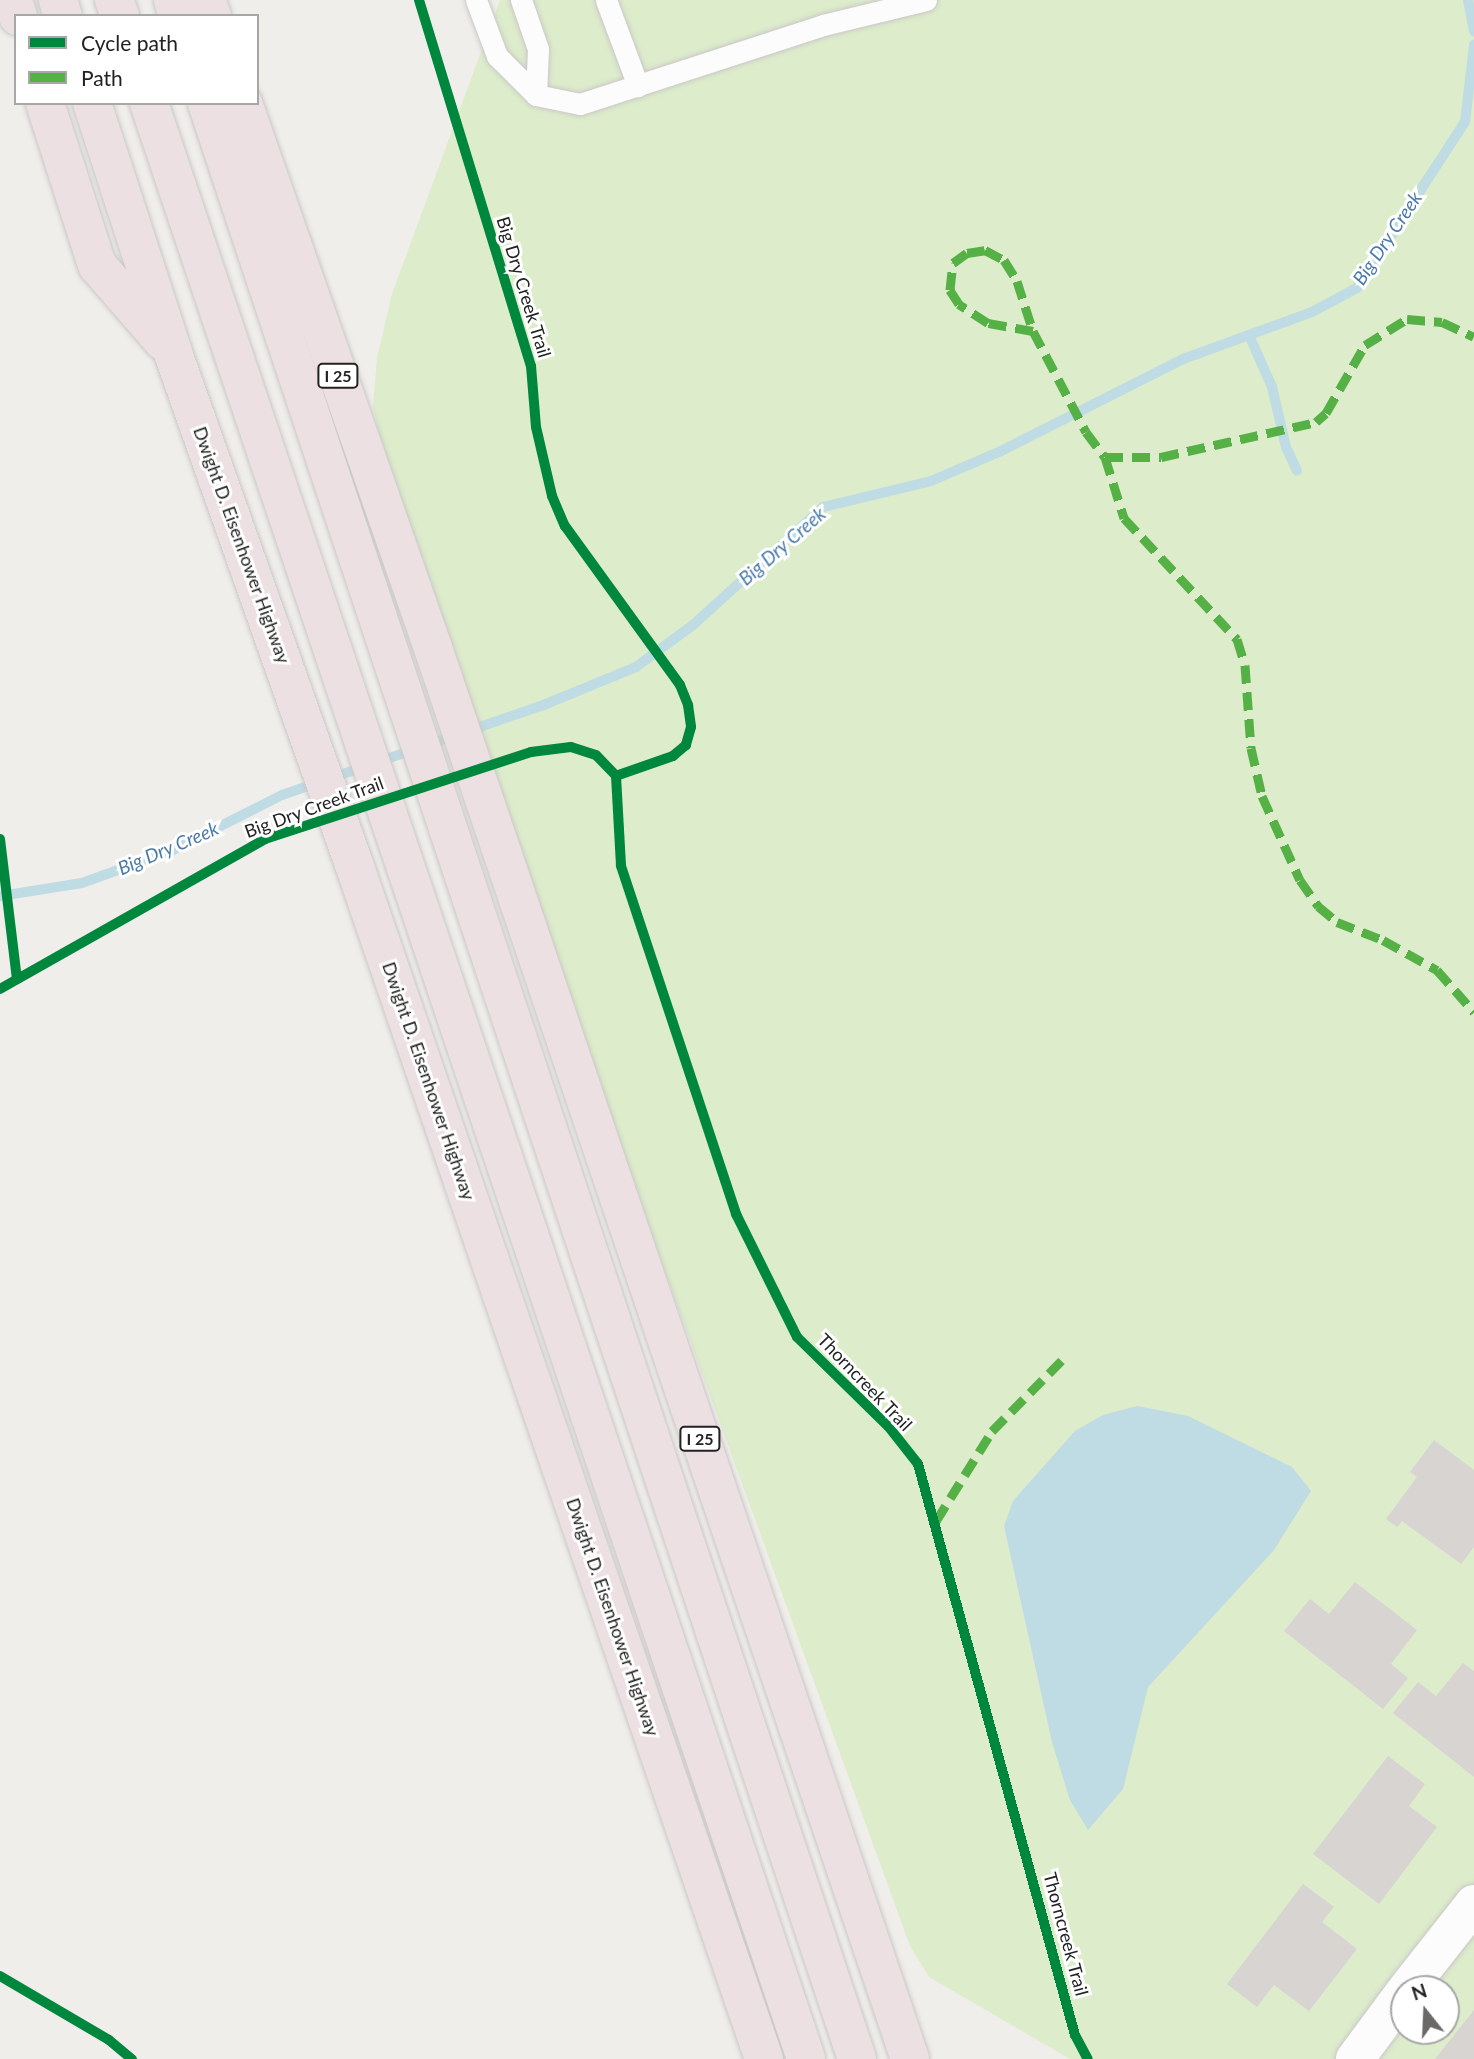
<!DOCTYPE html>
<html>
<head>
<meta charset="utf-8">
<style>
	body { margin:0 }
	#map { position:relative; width:1474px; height:2059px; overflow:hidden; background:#f0eeeb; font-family:Lato,sans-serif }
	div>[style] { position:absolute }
	.grass>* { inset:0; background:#ddeccb }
	.water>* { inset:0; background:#bfdbe3 }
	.stream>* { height:10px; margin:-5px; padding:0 5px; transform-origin:5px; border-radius:5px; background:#bfdbe3 }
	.building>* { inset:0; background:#d7d4d2 }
	.roads { filter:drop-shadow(0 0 2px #c9c8c7) drop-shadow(0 0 2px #c9c8c7) }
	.lane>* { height:21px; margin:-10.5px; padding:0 10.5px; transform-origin:10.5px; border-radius:10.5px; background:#fdfcfc }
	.street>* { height:38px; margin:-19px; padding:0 19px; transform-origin:19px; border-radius:19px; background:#fdfcfc }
	.highway>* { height:38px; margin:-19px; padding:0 19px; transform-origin:19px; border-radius:19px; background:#ece0e2 }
	.quiet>* { height:9px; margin-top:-4.5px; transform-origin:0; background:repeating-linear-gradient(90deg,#55b145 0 18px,transparent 0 27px) }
	.cycleway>* { height:10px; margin:-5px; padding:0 5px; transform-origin:5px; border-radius:5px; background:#00873e }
	span { translate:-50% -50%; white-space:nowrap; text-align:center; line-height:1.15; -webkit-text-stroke:6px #fff; paint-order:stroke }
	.shield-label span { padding:2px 5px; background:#fff; border:2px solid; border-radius:5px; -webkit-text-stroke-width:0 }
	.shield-label { font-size:16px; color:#222; font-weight:700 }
	.street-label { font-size:18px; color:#222 }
	.water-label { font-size:19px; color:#4a7aab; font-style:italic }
	.legend { position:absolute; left:14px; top:14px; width:245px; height:91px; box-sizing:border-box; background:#fff; border:2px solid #a7a7a7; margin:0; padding:9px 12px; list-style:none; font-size:21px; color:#222 }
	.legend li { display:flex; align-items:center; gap:14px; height:35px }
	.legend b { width:35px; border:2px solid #a7a7a7 }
	.north { position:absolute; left:1390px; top:1975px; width:70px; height:70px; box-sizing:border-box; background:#fff; border:2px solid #a7a7a7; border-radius:50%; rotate:342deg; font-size:19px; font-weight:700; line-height:28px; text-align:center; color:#222 }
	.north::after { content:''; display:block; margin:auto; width:24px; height:32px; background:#6a6968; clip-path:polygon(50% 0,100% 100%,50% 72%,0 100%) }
</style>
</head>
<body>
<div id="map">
	<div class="grass">
		<i style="clip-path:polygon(evenodd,500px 0,1474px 0,1474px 2059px,1070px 2059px,929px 1977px,910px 1946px,409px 567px,373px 407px,377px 358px,392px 294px,500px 0,1404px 1989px,1446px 1989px,1446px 2031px,1404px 2031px,1404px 1989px)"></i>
	</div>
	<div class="water">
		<i style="clip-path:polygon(1137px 1406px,1188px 1416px,1292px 1467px,1311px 1491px,1274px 1550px,1148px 1687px,1123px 1789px,1088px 1830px,1070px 1800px,1052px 1742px,1004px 1526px,1013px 1501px,1075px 1431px,1103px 1415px)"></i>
	</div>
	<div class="stream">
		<i style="left:1468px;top:0;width:32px;rotate:79deg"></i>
		<i style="left:1249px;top:335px;width:57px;rotate:66.1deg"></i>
		<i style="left:1272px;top:387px;width:62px;rotate:76.9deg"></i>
		<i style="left:1286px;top:447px;width:26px;rotate:65deg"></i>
		<i style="left:0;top:896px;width:83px;rotate:-9deg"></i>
		<i style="left:82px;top:883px;width:95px;rotate:-19.8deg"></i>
		<i style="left:171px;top:851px;width:124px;rotate:-26.8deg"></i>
		<i style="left:282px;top:795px;width:274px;rotate:-19deg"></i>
		<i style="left:541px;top:706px;width:103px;rotate:-22.3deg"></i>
		<i style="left:636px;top:667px;width:71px;rotate:-36.4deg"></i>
		<i style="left:693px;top:625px;width:176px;rotate:-42.2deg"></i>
		<i style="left:823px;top:507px;width:111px;rotate:-13.5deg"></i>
		<i style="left:931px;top:481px;width:76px;rotate:-23.2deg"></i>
		<i style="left:1001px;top:451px;width:204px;rotate:-26.8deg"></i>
		<i style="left:1183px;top:359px;width:137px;rotate:-20deg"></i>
		<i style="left:1312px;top:312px;width:51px;rotate:-28.1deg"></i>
		<i style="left:1357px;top:288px;width:198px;rotate:-57deg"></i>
		<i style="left:1465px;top:122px;width:78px;rotate:-83.3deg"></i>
	</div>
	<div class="building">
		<i style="clip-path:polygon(1434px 1440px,1474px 1470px,1474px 1547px,1461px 1564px,1402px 1521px,1397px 1527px,1386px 1519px,1417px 1477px,1410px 1472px)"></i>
		<i style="clip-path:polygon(1355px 1582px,1417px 1630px,1391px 1664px,1408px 1678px,1383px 1709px,1284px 1631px,1310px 1599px,1329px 1614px)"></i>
		<i style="clip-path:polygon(1463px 1663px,1474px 1671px,1474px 1777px,1393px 1713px,1418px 1682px,1436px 1696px)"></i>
		<i style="clip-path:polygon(1388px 1756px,1425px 1784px,1409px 1806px,1437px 1827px,1379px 1904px,1313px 1854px)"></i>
		<i style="clip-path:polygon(1303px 1884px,1334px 1907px,1322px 1922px,1357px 1949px,1309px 2011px,1274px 1985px,1257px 2007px,1227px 1984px)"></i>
		<i style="clip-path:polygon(1474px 2010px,1474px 2059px,1435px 2059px)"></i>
	</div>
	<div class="roads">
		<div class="lane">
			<i style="left:476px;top:0;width:60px;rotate:69.4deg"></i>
			<i style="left:497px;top:56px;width:55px;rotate:45deg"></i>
			<i style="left:536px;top:95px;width:46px;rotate:-87.5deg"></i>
			<i style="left:538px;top:49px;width:52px;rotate:-109.1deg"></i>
			<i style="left:606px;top:0;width:92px;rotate:69.6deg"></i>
			<i style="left:536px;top:95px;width:45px;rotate:11.6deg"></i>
			<i style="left:580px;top:104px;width:256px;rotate:-18deg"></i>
			<i style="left:823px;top:25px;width:106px;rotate:-13.6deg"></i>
		</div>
		<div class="street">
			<i style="left:1407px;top:1989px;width:108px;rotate:-51.8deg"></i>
			<i style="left:1355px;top:2059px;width:82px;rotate:-53.4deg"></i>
		</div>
		<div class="highway">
			<i style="left:13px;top:0;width:17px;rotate:73deg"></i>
			<i style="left:58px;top:0;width:17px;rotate:73deg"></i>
			<i style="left:114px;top:0;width:17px;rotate:69deg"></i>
			<i style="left:173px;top:0;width:17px;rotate:73deg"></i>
			<i style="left:206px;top:0;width:17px;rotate:69deg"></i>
			<i style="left:45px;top:103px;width:170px;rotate:72.2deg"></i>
			<i style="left:97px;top:265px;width:101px;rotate:49deg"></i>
			<i style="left:92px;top:103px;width:263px;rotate:72deg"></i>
			<i style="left:173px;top:353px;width:542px;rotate:70.5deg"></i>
			<i style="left:354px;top:864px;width:1263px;rotate:71.06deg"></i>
			<i style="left:149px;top:103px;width:2063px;rotate:71.43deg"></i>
			<i style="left:207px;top:103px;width:2061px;rotate:71.62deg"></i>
			<i style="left:243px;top:103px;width:577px;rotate:70.78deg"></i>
			<i style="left:433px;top:648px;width:1489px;rotate:71.32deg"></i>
		</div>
	</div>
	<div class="quiet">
		<i style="left:1033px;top:331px;width:46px;rotate:-169.9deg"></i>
		<i style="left:988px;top:323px;width:35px;rotate:-147deg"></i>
		<i style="left:959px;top:304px;width:17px;rotate:-123deg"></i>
		<i style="left:950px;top:290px;width:27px;rotate:-84deg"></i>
		<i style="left:953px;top:263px;width:17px;rotate:-36deg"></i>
		<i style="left:967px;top:253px;width:18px;rotate:-9deg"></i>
		<i style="left:985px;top:250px;width:21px;rotate:28deg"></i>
		<i style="left:1004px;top:260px;width:25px;rotate:58deg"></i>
		<i style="left:1017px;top:281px;width:52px;rotate:72.3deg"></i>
		<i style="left:1033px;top:331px;width:114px;rotate:62.3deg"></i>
		<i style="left:1086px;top:432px;width:31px;rotate:53deg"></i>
		<i style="left:1105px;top:457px;width:64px;rotate:72.7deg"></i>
		<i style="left:1124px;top:518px;width:166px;rotate:47deg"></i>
		<i style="left:1237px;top:639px;width:27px;rotate:73deg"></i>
		<i style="left:1245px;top:665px;width:83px;rotate:85.9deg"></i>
		<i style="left:1251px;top:748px;width:49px;rotate:77.1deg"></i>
		<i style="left:1262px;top:796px;width:92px;rotate:65.7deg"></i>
		<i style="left:1300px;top:880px;width:32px;rotate:55deg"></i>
		<i style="left:1318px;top:906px;width:25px;rotate:40deg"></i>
		<i style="left:1337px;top:922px;width:49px;rotate:21.4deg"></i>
		<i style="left:1383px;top:940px;width:62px;rotate:29.1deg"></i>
		<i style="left:1437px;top:970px;width:56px;rotate:48.6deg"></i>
		<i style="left:1105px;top:457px;width:56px"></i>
		<i style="left:1161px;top:457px;width:159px;rotate:-12.7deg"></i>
		<i style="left:1316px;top:422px;width:13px;rotate:-42deg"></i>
		<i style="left:1326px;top:413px;width:78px;rotate:-60.2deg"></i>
		<i style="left:1365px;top:345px;width:49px;rotate:-31.8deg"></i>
		<i style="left:1407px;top:319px;width:35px;rotate:5deg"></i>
		<i style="left:1442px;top:322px;width:35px;rotate:25deg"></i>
		<i style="left:936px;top:1521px;width:106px;rotate:-58.1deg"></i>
		<i style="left:992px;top:1431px;width:101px;rotate:-45.4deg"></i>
	</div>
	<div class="cycleway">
		<i style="left:419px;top:0;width:383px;rotate:73deg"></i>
		<i style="left:531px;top:366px;width:61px;rotate:85.3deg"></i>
		<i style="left:536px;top:427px;width:71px;rotate:76.9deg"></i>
		<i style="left:552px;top:496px;width:33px;rotate:67deg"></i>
		<i style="left:565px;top:526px;width:196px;rotate:54.1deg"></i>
		<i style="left:680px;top:685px;width:22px;rotate:68deg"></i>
		<i style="left:688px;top:705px;width:22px;rotate:82deg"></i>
		<i style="left:691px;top:727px;width:19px;rotate:106deg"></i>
		<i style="left:686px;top:745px;width:17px;rotate:140deg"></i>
		<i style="left:673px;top:756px;width:60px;rotate:160.7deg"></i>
		<i style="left:616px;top:776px;width:90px;rotate:86.8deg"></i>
		<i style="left:621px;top:866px;width:367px;rotate:71.7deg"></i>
		<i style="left:736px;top:1214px;width:137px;rotate:63.6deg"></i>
		<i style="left:797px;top:1337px;width:127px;rotate:44.4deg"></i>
		<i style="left:888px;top:1426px;width:48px;rotate:51.7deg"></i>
		<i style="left:918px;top:1464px;width:592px;rotate:74.63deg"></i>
		<i style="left:1075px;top:2035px;width:27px;rotate:62deg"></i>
		<i style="left:0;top:839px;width:141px;rotate:83.1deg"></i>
		<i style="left:0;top:989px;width:305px;rotate:-29.5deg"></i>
		<i style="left:265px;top:839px;width:280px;rotate:-18.1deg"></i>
		<i style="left:531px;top:752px;width:40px;rotate:-7.1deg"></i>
		<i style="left:571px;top:747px;width:26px;rotate:18deg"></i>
		<i style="left:596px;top:755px;width:29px;rotate:46deg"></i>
		<i style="left:0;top:1976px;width:126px;rotate:30.4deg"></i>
		<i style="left:109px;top:2040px;width:30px;rotate:40deg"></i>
	</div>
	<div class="shield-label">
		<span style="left:338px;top:376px">I 25</span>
		<span style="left:700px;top:1439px">I 25</span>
	</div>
	<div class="street-label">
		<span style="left:524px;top:287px;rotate:73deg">Big Dry Creek Trail</span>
		<span style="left:242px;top:545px;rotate:70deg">Dwight D. Eisenhower Highway</span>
		<span style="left:314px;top:807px;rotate:-20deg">Big Dry Creek Trail</span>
		<span style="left:429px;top:1081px;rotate:71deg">Dwight D. Eisenhower Highway</span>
		<span style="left:865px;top:1382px;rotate:46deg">Thorncreek Trail</span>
		<span style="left:613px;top:1617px;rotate:71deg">Dwight D. Eisenhower Highway</span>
		<span style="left:1066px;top:1934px;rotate:75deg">Thorncreek Trail</span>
	</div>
	<div class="water-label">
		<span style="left:1387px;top:238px;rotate:-56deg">Big Dry Creek</span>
		<span style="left:782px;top:546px;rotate:-41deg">Big Dry Creek</span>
		<span style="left:168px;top:848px;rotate:-23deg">Big Dry Creek</span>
	</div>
	<ul class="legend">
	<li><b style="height:9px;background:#00873e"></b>Cycle path</li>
	<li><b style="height:9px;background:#55b145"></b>Path</li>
	</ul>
	<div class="north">N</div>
</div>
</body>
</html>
